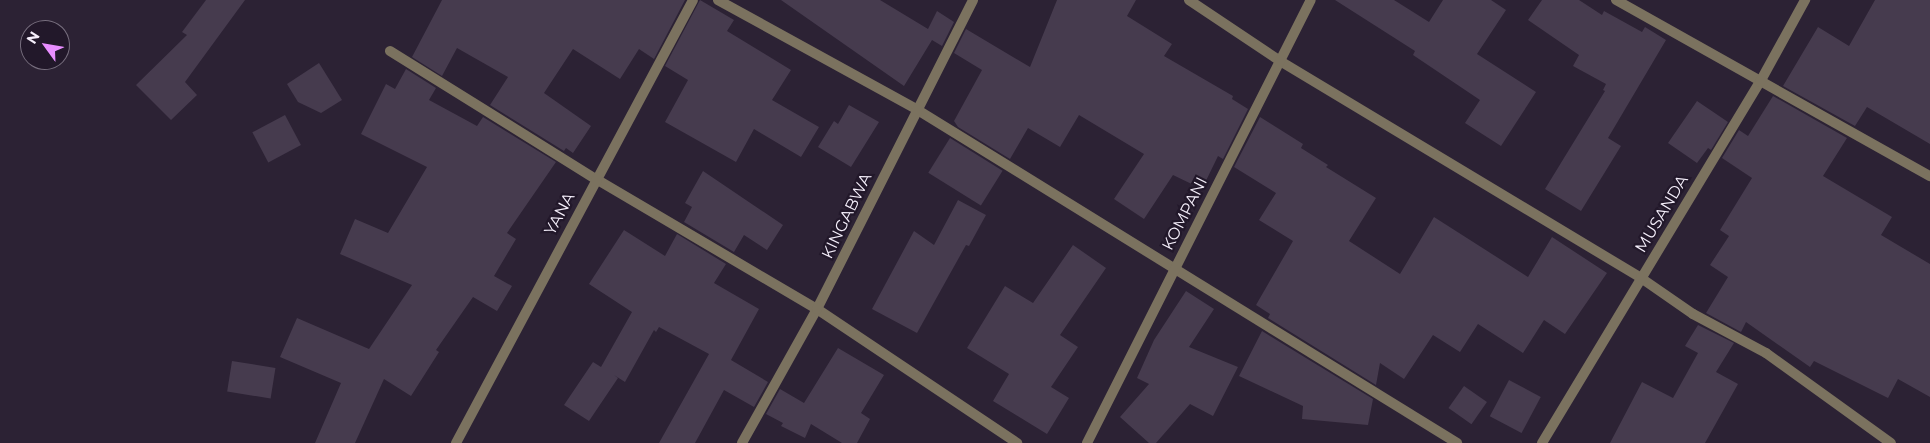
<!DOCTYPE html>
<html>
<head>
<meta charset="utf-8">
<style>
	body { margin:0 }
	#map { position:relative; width:1930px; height:443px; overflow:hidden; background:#2c2234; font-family:Montserrat,sans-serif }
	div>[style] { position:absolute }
	.building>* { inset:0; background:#463b4e; transform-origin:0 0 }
	.minor>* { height:10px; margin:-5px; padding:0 5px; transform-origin:5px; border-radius:5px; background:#7b725f }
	span { translate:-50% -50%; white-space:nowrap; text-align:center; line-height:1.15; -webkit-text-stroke:4.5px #22182a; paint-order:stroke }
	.street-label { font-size:16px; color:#f6f0fc }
	.north { position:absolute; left:20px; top:20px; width:50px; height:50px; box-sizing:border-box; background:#22182a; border:1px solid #776e7e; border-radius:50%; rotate:302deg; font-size:14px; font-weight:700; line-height:20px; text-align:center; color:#f6f0fc }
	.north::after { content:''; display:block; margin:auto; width:18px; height:22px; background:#e88eff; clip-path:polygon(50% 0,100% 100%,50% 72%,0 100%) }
</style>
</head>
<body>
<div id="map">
	<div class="building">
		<i style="clip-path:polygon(206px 0,245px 0,185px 82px,197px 95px,171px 120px,136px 85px,187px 35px,182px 32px)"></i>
		<i style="clip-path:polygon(442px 0,685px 0,654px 59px,639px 49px,620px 79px,573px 49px,544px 93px,591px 126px,573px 153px,566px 148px,564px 151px,490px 105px,508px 77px,457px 48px,442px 76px,412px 57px)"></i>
		<i style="clip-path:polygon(700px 0,734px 20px,727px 31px,791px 70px,772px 100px,819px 127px,801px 157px,754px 129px,736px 162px,665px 122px,688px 80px,665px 66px)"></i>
		<i style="clip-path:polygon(781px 0,880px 0,928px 29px,937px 11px,954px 22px,942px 46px,932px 40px,904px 86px)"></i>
		<i style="clip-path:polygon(1057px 0,1136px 0,1127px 16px,1172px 44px,1164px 56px,1233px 96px,1232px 99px,1248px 109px,1223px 159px,1218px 156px,1202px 189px,1173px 175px,1144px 219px,1114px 199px,1144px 154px,1079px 115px,1060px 147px,1028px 128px,1010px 159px,958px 127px,954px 121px,982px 70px,954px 53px,966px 29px,1030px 67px)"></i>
		<i style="clip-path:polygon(1335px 0,1394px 0,1429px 22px,1443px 0,1491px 0,1506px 10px,1477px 54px,1536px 92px,1501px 146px,1465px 123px,1480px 100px,1413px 55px,1415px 51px)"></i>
		<i style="clip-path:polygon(1542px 0,1579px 0,1602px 15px,1604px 11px,1642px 32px,1645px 27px,1666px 40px,1608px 138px,1621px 146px,1581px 211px,1545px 189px,1605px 91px,1603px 90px,1606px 84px,1573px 66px,1579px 55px,1528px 20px)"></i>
		<i style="clip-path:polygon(1875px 0,1930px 0,1930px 144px,1867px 107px,1855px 126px,1783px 86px,1818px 27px,1849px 46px)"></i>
		<i style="clip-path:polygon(319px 63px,342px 100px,321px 113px,298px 102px,287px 84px)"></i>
		<i style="clip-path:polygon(406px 69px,436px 88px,429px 100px,477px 126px,483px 117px,556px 162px,507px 233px,516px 239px,494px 276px,512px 286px,497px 311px,473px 297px,436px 350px,439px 352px,411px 396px,384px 379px,355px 443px,315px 443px,341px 383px,280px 357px,297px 318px,369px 349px,412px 285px,340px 254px,355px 219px,388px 233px,427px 167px,361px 134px,386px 84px,395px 89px)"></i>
		<i style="clip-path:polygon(1773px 96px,1847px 138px,1823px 176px,1892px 217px,1881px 235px,1930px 264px,1930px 397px,1898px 379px,1888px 398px,1814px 361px,1810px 367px,1746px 322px,1741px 332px,1706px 313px,1728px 277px,1710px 265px,1729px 236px,1720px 230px,1752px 178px,1722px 158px,1739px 130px,1748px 136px)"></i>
		<i style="clip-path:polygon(1697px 101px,1728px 122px,1711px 150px,1708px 148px,1697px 163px,1668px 143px)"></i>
		<i style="clip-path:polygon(849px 105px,879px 122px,851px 167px,818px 147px,834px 121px,838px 124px)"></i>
		<i style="left:285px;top:115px;width:34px;height:37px;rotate:62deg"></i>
		<i style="clip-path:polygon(1260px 117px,1303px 144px,1301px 148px,1328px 165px,1326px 167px,1376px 198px,1349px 241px,1400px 274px,1434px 217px,1528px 277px,1552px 237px,1607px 273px,1565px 334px,1544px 320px,1523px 353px,1478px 324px,1460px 352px,1433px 335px,1404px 379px,1380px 363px,1376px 385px,1268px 318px,1270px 314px,1256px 305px,1293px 241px,1259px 220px,1276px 193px,1234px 167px)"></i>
		<i style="left:950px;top:138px;width:62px;height:41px;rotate:32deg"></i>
		<i style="clip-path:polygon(703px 171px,783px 225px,767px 250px,744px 235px,734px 252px,684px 222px,692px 207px,685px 203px)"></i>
		<i style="clip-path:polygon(958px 200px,986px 215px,969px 246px,966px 245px,917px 333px,872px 309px,914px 231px,934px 245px)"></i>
		<i style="clip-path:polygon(624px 230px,665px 256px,677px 234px,726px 264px,714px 283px,759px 309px,731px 360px,768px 382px,754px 407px,724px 390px,695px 443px,659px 443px,709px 354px,659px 327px,656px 332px,654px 330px,625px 382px,614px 375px,618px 378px,589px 421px,564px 405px,593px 362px,601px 367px,632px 312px,589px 284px)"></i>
		<i style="clip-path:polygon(1073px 245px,1106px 268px,1060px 335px,1078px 347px,1051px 387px,1069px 398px,1047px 434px,993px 401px,1009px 374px,967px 348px,1005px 286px,1033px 303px)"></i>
		<i style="clip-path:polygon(1186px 291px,1214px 309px,1189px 347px,1238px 367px,1213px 416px,1190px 404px,1156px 443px,1149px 443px,1120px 417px,1149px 384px,1137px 378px,1154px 340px)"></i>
		<i style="clip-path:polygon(1698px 325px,1734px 343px,1716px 372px,1738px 384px,1705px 443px,1610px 443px,1642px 382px,1673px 398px,1698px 353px,1685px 346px)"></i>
		<i style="clip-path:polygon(1262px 331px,1373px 399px,1368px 425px,1302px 419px,1303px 406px,1239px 376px)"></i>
		<i style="clip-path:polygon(838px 348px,884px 375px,861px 413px,870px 419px,857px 443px,842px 443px,811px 424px,805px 438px,781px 426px,783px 423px,766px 414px,780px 389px,804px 403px)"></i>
		<i style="left:232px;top:361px;width:44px;height:31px;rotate:9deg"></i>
		<i style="left:1509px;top:380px;width:36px;height:41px;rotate:28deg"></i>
		<i style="left:1464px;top:386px;width:28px;height:27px;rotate:35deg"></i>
	</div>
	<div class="minor">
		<i style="left:718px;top:0;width:226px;rotate:28.8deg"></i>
		<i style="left:916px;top:109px;width:636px;rotate:31.69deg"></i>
		<i style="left:1189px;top:0;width:110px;rotate:33.8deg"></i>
		<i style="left:1280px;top:61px;width:421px;rotate:31deg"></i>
		<i style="left:1641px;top:278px;width:63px;rotate:34.7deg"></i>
		<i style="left:1693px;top:314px;width:83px;rotate:28.1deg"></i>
		<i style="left:1766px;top:353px;width:154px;rotate:35.8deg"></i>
		<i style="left:1616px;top:0;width:360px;rotate:29.3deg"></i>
		<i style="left:390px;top:51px;width:243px;rotate:31.9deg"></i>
		<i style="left:596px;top:179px;width:256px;rotate:30.5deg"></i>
		<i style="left:817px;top:309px;width:241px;rotate:33.8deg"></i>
		<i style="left:456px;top:443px;width:502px;rotate:-61.85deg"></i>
		<i style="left:742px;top:443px;width:154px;rotate:-60.8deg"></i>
		<i style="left:817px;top:309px;width:346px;rotate:-63.2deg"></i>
		<i style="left:1087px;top:443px;width:496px;rotate:-63.2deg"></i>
		<i style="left:1542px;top:443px;width:422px;rotate:-58.9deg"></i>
		<i style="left:1760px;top:82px;width:94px;rotate:-61.2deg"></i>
	</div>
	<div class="street-label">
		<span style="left:560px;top:214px;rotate:-62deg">YANA</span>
		<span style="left:1185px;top:214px;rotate:-63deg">KOMPANI</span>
		<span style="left:1662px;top:214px;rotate:-59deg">MUSANDA</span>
		<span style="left:847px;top:216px;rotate:-64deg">KINGABWA</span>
	</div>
	<div class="north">N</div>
</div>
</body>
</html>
